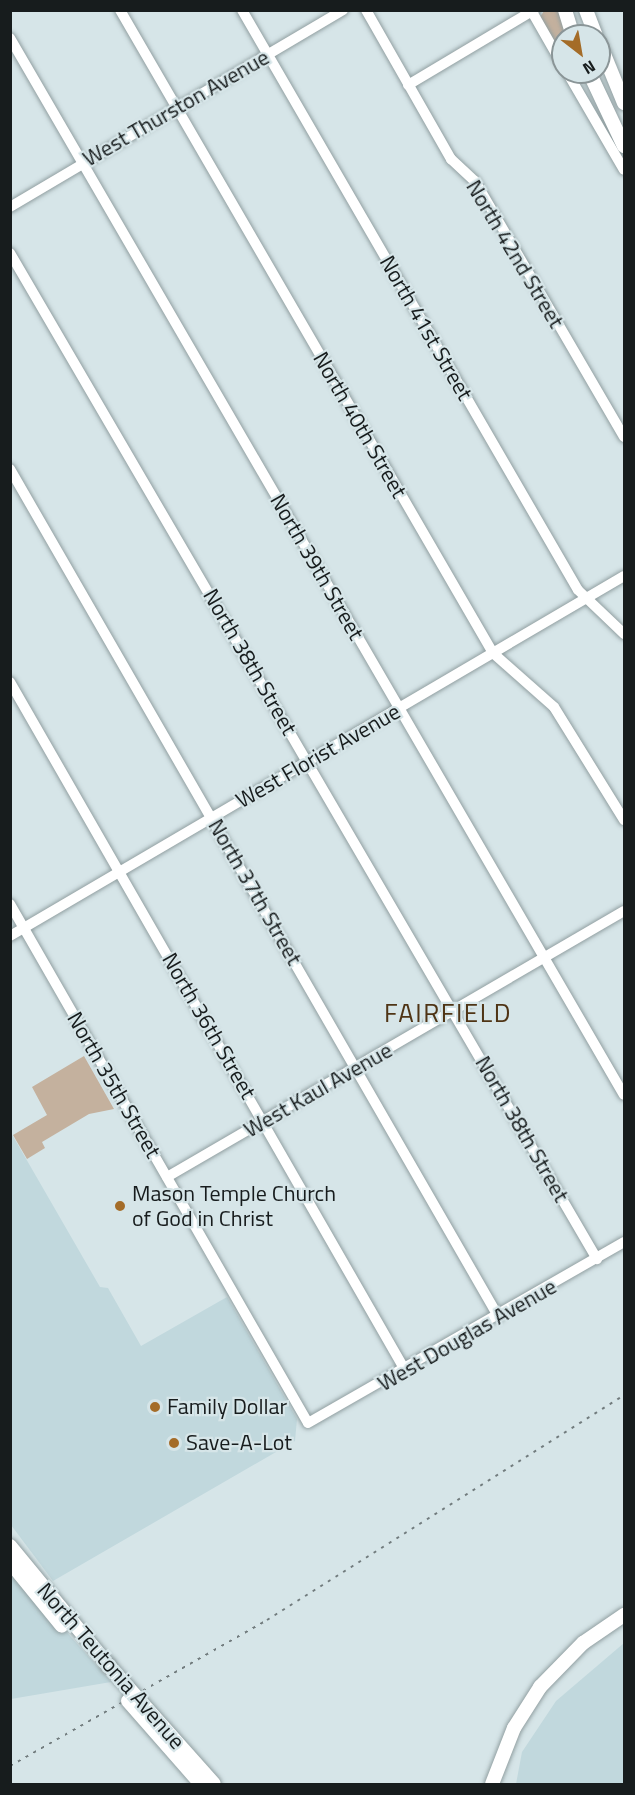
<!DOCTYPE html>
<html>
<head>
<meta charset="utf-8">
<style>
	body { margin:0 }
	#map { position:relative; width:635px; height:1795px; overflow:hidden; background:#d6e5e8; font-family:"Titillium Web",sans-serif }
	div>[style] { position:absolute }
	.built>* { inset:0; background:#c1d8dd }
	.green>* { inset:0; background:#c4b19e }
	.roads { filter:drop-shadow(0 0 2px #919fa1) drop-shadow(0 0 2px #919fa1) }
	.minor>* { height:10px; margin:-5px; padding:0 5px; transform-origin:5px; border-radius:5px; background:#fff }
	.major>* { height:14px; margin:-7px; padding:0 7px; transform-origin:7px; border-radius:7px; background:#fff }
	.rail>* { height:2px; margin-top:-1px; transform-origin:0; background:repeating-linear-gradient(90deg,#717b7d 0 3px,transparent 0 9px) }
	.bridges { filter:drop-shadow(0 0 2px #919fa1) drop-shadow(0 0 2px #919fa1) }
	.major-bridge>* { height:14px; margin:-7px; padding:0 7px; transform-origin:7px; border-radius:7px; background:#fff }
	.dots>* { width:16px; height:16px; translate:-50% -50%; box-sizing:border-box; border:3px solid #d6e5e8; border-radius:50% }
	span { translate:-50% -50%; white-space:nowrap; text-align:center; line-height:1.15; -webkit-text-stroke:4.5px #d6e5e8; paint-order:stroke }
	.street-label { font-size:22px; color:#171c1d }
	.poi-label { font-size:22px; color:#171c1d }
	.left { translate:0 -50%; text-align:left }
	.quarter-label { font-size:26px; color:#4f3415; letter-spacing:1.5px }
	.frame { position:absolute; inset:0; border:12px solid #171c1d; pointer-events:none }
	.north { position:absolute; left:551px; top:24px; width:60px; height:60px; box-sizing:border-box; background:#d6e5e8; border:2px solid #8a9597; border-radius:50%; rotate:149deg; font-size:16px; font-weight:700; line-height:24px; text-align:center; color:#171c1d }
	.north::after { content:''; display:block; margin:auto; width:21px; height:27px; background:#a46c28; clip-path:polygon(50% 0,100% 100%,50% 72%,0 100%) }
</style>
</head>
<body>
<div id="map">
	<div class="built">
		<i style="clip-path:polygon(10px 1131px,100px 1287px,108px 1288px,141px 1346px,227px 1297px,297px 1419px,295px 1441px,53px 1581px,11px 1525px)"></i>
		<i style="clip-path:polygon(10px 1562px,56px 1620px,111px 1682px,11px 1699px)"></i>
		<i style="clip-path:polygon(624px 1643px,624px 1784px,516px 1784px,522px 1752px,556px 1701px)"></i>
	</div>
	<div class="green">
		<i style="clip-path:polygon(544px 11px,561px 11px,569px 36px,563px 36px,563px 56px,540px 17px)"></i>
		<i style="clip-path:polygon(84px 1056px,114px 1109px,89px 1114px,42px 1142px,45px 1148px,27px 1159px,13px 1135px,47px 1115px,32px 1087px)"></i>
	</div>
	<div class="roads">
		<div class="minor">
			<i style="left:120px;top:10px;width:743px;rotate:59.88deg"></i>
			<i style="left:493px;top:653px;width:81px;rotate:41.5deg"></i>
			<i style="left:554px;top:707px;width:133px;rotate:58.2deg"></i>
			<i style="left:242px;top:10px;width:670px;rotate:59.92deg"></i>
			<i style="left:578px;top:590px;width:64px;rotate:43.7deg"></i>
			<i style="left:366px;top:10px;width:172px;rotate:60.3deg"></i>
			<i style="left:451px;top:159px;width:33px;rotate:43deg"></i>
			<i style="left:475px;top:181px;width:296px;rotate:59.8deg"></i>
			<i style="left:531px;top:10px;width:64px;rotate:60.3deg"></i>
			<i style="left:10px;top:38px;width:1222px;rotate:59.85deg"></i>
			<i style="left:567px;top:72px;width:113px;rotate:59.8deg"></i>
			<i style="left:408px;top:85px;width:147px;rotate:-30.8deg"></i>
			<i style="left:10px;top:207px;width:387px;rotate:-30.6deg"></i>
			<i style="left:10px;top:253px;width:1165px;rotate:59.74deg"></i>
			<i style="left:10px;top:469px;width:978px;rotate:60.05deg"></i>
			<i style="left:10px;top:682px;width:793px;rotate:60.14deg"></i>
			<i style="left:10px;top:904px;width:598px;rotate:60.14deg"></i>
			<i style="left:308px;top:1423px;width:364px;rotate:-29.8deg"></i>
			<i style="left:10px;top:936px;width:712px;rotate:-30.38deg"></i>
			<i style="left:167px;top:1177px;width:529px;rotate:-30.2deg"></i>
		</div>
		<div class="major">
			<i style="left:565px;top:10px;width:27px;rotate:73deg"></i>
			<i style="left:586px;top:10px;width:28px;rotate:69deg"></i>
			<i style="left:599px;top:42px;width:66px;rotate:67.7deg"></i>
			<i style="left:589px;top:72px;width:82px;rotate:64.7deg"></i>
			<i style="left:10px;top:1546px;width:154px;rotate:50.5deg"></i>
			<i style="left:10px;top:1562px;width:82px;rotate:50.9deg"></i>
			<i style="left:492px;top:1784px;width:60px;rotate:-68.6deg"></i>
			<i style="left:514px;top:1728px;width:49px;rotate:-57.6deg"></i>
			<i style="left:540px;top:1687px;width:62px;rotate:-45.7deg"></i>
			<i style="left:583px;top:1643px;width:50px;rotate:-34.3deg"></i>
		</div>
	</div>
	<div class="rail">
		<i style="left:10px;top:1766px;width:296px;rotate:-29.6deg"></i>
		<i style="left:267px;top:1620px;width:422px;rotate:-32.2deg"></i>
	</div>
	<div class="bridges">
		<div class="major-bridge">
			<i style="left:108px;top:1665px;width:159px;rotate:48.3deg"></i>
			<i style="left:128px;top:1701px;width:111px;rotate:48.7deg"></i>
		</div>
	</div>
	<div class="dots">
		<i style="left:120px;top:1206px;background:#a46c28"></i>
		<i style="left:155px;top:1407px;background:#a46c28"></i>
		<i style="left:174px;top:1443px;background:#a46c28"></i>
	</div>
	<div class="street-label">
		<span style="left:176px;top:108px;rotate:-30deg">West Thurston Avenue</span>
		<span style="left:515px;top:254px;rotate:59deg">North 42nd Street</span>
		<span style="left:426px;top:328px;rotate:60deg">North 41st Street</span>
		<span style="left:360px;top:425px;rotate:60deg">North 40th Street</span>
		<span style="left:317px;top:567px;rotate:60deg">North 39th Street</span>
		<span style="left:250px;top:662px;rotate:60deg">North 38th Street</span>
		<span style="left:318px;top:756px;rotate:-30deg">West Florist Avenue</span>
		<span style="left:255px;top:892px;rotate:60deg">North 37th Street</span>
		<span style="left:209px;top:1026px;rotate:60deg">North 36th Street</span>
		<span style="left:114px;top:1085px;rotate:60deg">North 35th Street</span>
		<span style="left:318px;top:1090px;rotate:-30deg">West Kaul Avenue</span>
		<span style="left:522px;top:1129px;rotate:60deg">North 38th Street</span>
		<span style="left:467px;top:1335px;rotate:-30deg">West Douglas Avenue</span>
		<span style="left:111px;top:1666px;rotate:49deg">North Teutonia Avenue</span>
	</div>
	<div class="poi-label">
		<span class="left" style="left:132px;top:1206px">Mason Temple Church<br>of God in Christ</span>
		<span class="left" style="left:167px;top:1407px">Family Dollar</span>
		<span class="left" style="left:186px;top:1443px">Save-A-Lot</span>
	</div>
	<div class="quarter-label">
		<span style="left:448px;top:1013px">FAIRFIELD</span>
	</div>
	<div class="frame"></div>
	<div class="north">N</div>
</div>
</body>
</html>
